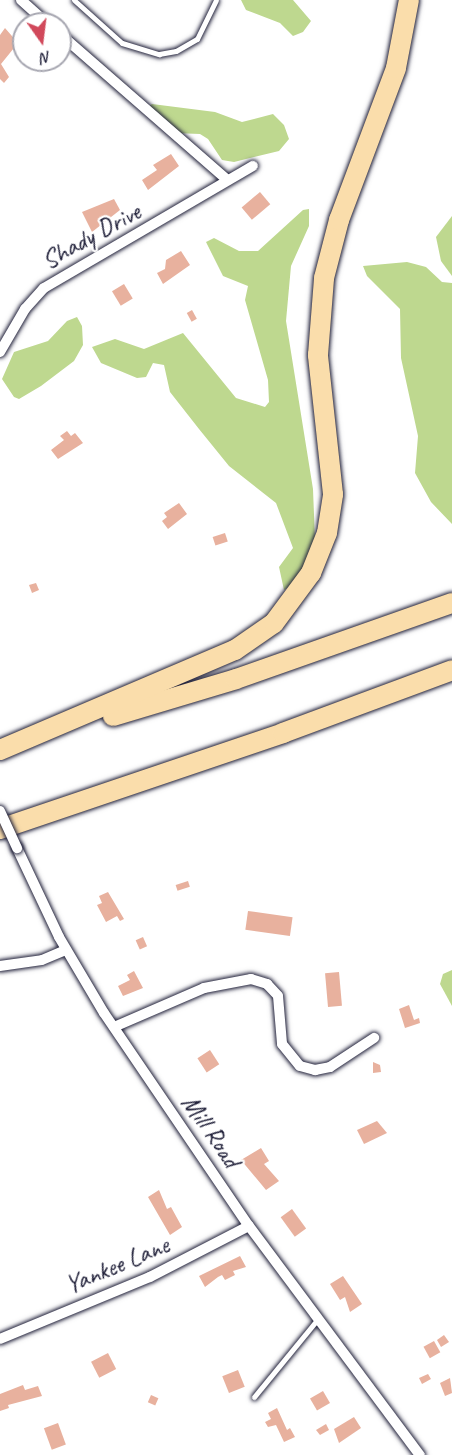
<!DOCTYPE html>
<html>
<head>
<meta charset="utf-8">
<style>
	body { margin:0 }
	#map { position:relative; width:452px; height:1455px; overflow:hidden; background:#fff; font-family:Caveat,sans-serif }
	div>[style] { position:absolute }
	.green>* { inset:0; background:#bed88f }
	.building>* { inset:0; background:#e8b19e; transform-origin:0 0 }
	.roads { filter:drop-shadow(0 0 2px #22223b) drop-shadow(0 0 2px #22223b) }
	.lane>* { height:5px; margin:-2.5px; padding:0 2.5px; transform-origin:2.5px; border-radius:2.5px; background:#fff }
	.street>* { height:10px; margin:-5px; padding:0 5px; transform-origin:5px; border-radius:5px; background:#fff }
	.highway>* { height:20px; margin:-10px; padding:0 10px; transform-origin:10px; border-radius:10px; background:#faddab }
	.bridges { filter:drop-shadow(0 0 2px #22223b) drop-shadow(0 0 2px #22223b) }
	.street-bridge>* { height:10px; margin:-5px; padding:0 5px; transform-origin:5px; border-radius:5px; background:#fff }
	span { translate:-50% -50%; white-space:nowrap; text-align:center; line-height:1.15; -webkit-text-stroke:4.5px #fff; paint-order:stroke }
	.street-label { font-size:26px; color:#22223b }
	.north { position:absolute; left:12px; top:12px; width:60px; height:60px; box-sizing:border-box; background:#fff; border:2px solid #a7a7b1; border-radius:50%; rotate:166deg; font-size:16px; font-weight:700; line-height:24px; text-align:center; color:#22223b }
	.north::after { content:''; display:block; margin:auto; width:21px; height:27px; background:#d1495b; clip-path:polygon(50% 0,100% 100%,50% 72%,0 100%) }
</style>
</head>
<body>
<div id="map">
	<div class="green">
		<i style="clip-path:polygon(241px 0,293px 0,311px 21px,303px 32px,293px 36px,280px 23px,246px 10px)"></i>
		<i style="clip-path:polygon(152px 104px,215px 112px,242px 122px,273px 114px,284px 125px,289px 139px,279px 151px,234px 162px,222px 160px,208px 139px,200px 134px,174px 133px,148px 107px)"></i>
		<i style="clip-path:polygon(309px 209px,309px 226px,291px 266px,286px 321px,313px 489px,315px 540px,304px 578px,284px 590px,279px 567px,293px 548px,276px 503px,229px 466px,199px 429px,170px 392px,164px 365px,153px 363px,146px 377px,137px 378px,101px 363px,92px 347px,115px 339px,144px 349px,183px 333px,236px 398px,265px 407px,269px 402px,268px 380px,245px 300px,248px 286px,223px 276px,206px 242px,214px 238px,239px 251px,258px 251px,303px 210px)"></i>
		<i style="clip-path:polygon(452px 216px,452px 276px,441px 261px,436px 237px)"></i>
		<i style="clip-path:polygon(407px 262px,426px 267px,442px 282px,452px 283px,452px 524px,431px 502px,415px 473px,418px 436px,401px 358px,400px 309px,367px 276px,363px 266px)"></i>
		<i style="clip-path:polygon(77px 317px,82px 326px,83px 345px,74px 361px,41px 386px,19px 399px,14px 397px,2px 379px,14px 352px,48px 341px,67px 321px)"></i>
		<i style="clip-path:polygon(452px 970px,452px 1006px,440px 984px,443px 974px)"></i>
	</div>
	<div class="building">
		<i style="clip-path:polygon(5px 28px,18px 43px,1px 64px,9px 77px,4px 83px,0 79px,0 35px)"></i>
		<i style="clip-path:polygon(171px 154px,179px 166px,148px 190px,142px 180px,157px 170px,153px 165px)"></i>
		<i style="left:260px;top:192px;width:16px;height:24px;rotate:50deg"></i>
		<i style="clip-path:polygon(114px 199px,120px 210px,92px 232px,82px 212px)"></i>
		<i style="clip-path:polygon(181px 251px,190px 265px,163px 284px,157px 273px,165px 269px,166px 260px)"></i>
		<i style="left:124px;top:284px;width:17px;height:14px;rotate:59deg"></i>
		<i style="left:192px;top:310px;width:10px;height:6px;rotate:61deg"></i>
		<i style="clip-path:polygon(67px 431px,71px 436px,75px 433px,83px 443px,58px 459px,51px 450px,64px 440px,60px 436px)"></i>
		<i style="clip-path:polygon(179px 503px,187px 514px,168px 529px,162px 521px,167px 517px,164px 513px)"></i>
		<i style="left:225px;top:533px;width:9px;height:13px;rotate:72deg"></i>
		<i style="clip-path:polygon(36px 583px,39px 590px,32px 593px,29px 585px)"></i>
		<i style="left:188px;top:881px;width:6px;height:13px;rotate:72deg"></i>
		<i style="clip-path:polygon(108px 892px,124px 919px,120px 921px,117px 916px,106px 922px,97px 905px,102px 903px,99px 896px)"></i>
		<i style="left:248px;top:911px;width:45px;height:19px;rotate:8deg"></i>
		<i style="left:143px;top:937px;width:10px;height:8px;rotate:66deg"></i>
		<i style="clip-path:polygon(134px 971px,143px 988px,123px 996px,118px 986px,130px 980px,127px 975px)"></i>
		<i style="left:339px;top:972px;width:34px;height:14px;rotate:85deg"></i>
		<i style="clip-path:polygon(409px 1005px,414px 1020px,419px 1018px,420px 1023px,405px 1028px,399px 1009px)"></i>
		<i style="left:210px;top:1050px;width:17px;height:15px;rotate:57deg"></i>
		<i style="clip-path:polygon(373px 1062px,380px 1065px,381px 1072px,373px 1073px)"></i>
		<i style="clip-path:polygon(377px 1121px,387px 1133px,364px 1144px,357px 1130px)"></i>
		<i style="clip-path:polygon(261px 1148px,269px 1161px,264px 1164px,279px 1181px,266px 1190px,241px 1160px)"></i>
		<i style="clip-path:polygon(159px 1190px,167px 1209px,171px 1207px,182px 1227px,170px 1235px,148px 1197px)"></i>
		<i style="left:292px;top:1209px;width:24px;height:14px;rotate:54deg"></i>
		<i style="clip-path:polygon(240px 1256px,246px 1267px,233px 1271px,235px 1275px,225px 1280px,222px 1275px,218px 1277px,205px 1287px,199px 1276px)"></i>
		<i style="clip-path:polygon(343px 1276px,362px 1304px,350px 1312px,345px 1297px,340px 1300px,330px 1284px)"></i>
		<i style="clip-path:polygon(444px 1335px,449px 1342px,441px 1347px,437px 1340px)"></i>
		<i style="left:434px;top:1341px;width:13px;height:12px;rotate:61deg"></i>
		<i style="left:108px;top:1353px;width:18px;height:19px;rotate:63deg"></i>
		<i style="left:238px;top:1370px;width:18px;height:17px;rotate:68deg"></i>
		<i style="clip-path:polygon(428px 1374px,431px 1379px,422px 1384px,419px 1378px)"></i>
		<i style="clip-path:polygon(450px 1378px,452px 1393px,445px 1396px,440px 1383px)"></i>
		<i style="clip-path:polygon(23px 1385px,25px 1390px,38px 1386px,42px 1396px,8px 1405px,9px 1408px,0 1411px,0 1394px)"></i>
		<i style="left:323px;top:1391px;width:14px;height:15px;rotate:60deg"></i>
		<i style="left:151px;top:1395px;width:8px;height:8px;rotate:23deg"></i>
		<i style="clip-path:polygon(277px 1408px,287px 1430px,290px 1428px,295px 1437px,284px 1442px,276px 1425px,268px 1427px,265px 1422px,271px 1419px,268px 1413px)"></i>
		<i style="clip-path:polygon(354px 1417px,361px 1428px,339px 1443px,334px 1429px)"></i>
		<i style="left:58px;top:1423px;width:23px;height:15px;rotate:70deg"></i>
		<i style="clip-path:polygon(326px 1424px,329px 1430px,320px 1435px,316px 1430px)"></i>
	</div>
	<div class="roads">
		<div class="lane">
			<i style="left:74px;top:0;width:64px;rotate:41.9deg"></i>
			<i style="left:122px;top:43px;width:39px;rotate:17deg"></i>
			<i style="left:159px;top:54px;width:17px;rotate:-10deg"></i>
			<i style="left:176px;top:51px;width:24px;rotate:-30deg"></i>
			<i style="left:197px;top:39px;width:43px;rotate:-64deg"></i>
			<i style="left:254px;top:1397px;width:99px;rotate:-50.7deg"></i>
		</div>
		<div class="street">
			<i style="left:21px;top:0;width:36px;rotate:42deg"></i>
			<i style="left:60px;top:34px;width:220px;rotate:41.1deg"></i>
			<i style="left:0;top:352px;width:50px;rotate:-59.8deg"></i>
			<i style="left:25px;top:309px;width:28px;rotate:-48deg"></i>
			<i style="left:44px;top:288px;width:242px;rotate:-30.3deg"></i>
			<i style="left:17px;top:848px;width:98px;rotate:64.7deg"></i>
			<i style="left:59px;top:937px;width:88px;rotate:59.4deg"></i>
			<i style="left:104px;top:1013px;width:258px;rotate:55.8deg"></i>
			<i style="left:249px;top:1226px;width:286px;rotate:53.3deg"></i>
			<i style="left:0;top:966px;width:42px;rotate:-8.1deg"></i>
			<i style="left:42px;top:960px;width:26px;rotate:-23deg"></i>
			<i style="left:114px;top:1027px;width:98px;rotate:-23.4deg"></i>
			<i style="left:204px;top:988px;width:48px;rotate:-10.8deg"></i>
			<i style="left:251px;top:979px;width:17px;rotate:17deg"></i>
			<i style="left:267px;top:984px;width:16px;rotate:47deg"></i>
			<i style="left:278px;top:996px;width:48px;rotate:85.2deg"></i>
			<i style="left:282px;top:1044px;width:28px;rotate:51deg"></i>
			<i style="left:300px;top:1066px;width:16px;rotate:15deg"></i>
			<i style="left:315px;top:1070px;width:15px;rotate:-11deg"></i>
			<i style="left:330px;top:1067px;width:53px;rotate:-33.4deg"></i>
			<i style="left:0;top:1339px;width:162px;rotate:-22.5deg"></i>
			<i style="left:150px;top:1277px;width:111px;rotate:-27.3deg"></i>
		</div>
		<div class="highway">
			<i style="left:113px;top:716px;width:128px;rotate:-16.7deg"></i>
			<i style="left:236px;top:679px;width:229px;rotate:-19.4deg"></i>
			<i style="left:0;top:750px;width:255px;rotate:-23.1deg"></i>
			<i style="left:235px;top:650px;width:47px;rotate:-34.7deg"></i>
			<i style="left:274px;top:623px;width:62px;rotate:-53.5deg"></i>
			<i style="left:311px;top:573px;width:43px;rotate:-68.2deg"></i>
			<i style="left:327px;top:533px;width:39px;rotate:-81deg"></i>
			<i style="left:333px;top:494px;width:140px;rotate:-96.2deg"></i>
			<i style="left:318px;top:355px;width:77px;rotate:-85.5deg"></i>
			<i style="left:324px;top:278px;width:60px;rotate:-75.5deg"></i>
			<i style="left:339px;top:220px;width:162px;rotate:-69.4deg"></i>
			<i style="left:396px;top:68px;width:69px;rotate:-79.2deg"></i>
			<i style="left:0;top:829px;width:299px;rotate:-18.7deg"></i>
			<i style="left:283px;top:733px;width:180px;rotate:-20.4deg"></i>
		</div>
	</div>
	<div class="bridges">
		<div class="street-bridge">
			<i style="left:0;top:811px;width:41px;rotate:65.3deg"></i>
		</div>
	</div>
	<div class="street-label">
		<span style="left:91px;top:236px;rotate:-29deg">Shady Drive</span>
		<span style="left:211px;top:1131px;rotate:55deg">Mill Road</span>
		<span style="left:117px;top:1265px;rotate:-23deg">Yankee Lane</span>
	</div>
	<div class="north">N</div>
</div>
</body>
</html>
